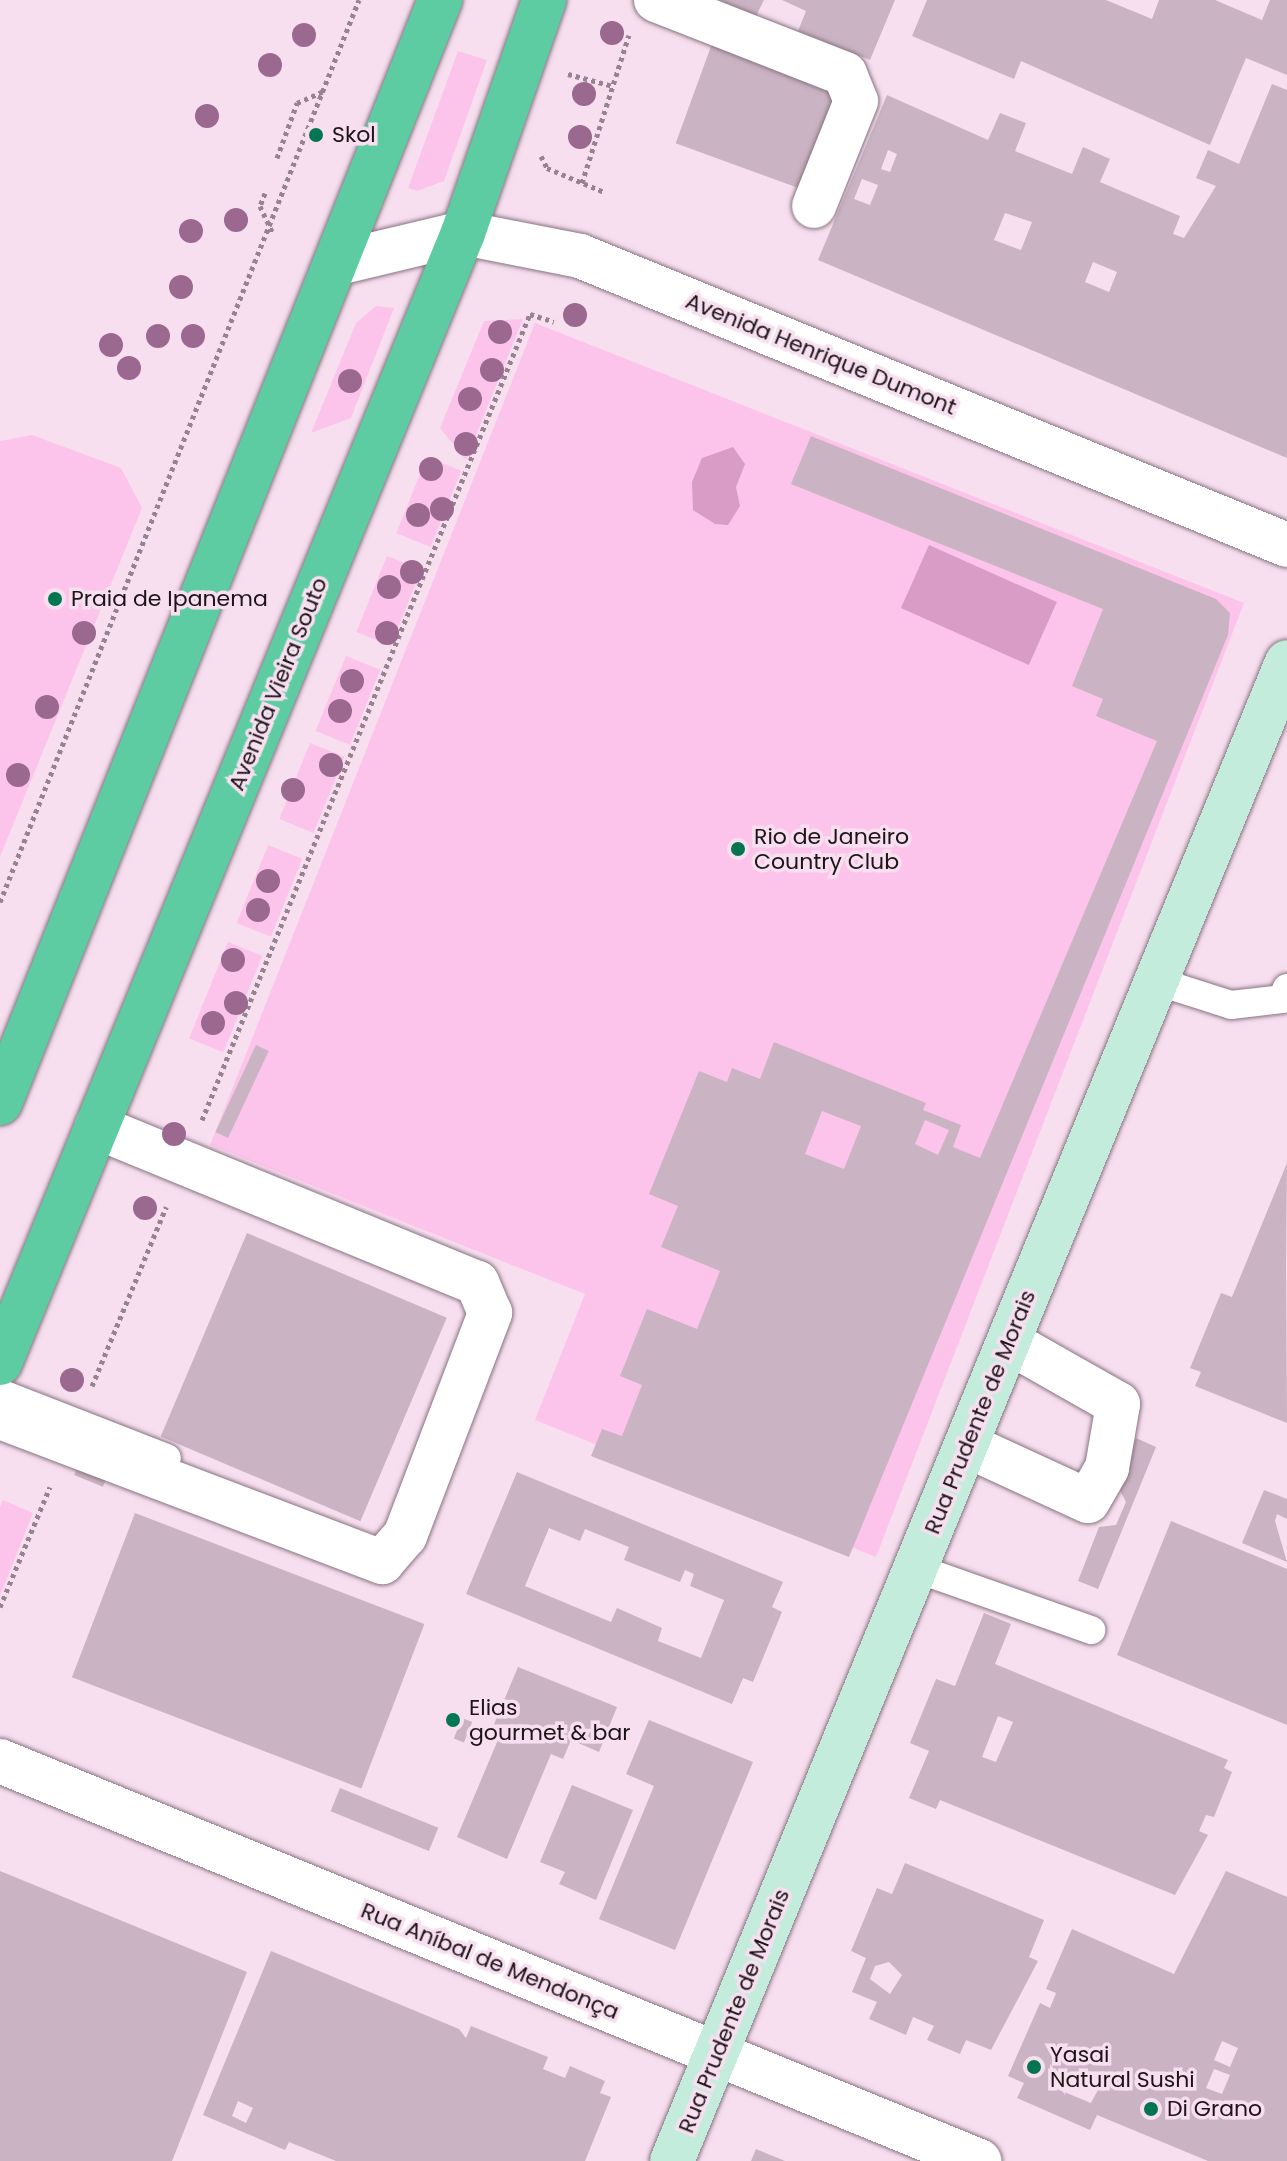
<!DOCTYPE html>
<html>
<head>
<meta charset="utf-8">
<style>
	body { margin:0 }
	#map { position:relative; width:1287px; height:2161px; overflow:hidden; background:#f7dfef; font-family:Poppins,sans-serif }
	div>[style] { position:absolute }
	.green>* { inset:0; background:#fdc4eb; transform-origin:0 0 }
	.water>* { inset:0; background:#d99cc6; transform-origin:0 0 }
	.building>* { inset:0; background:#cab3c2; transform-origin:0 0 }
	.path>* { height:5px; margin-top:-2.5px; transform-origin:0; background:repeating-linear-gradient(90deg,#95848f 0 4px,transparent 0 8px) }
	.roads { filter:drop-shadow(0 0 2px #887381) drop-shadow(0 0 2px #887381) }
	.service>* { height:28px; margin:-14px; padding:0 14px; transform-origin:14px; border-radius:14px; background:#fff }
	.minor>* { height:44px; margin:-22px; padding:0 22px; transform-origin:22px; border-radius:22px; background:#fff }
	.tertiary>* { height:44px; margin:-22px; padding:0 22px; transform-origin:22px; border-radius:22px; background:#fff }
	.secondary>* { height:44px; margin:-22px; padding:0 22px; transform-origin:22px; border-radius:22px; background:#c3ecdc }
	.trunk>* { height:44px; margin:-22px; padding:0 22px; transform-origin:22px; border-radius:22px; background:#5ecca2 }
	.trees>* { width:24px; height:24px; margin:-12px; border-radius:50%; background:#9b6890 }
	.dots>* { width:22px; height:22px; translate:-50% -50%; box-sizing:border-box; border:4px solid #f7dfef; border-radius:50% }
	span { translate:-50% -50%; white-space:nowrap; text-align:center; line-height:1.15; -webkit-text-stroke:7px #f7dfef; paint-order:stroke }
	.poi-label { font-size:22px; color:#1c1419 }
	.left { translate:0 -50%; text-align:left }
	.street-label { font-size:22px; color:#1c1419 }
</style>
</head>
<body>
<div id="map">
	<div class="green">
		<i style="clip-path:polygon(458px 51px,487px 60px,444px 181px,417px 191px,408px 188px)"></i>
		<i style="clip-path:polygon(376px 306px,394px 308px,351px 418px,311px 433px,356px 323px)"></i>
		<i style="clip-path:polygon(523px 319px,466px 460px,440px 428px,484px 321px)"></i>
		<i style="clip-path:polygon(535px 323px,1244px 603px,876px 1557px,535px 1420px,585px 1294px,210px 1145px)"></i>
		<i style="clip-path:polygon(32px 435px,121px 468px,142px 508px,0 857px,0 441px)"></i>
		<i style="left:427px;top:457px;width:37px;height:82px;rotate:22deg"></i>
		<i style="left:387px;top:556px;width:37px;height:82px;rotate:22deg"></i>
		<i style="left:346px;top:656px;width:37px;height:81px;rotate:22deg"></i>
		<i style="left:310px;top:743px;width:37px;height:82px;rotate:22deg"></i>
		<i style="left:268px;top:845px;width:37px;height:84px;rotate:22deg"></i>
		<i style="left:228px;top:942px;width:37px;height:104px;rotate:22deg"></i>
		<i style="clip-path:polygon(3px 1500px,33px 1513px,0 1596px,0 1507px)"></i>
	</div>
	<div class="water">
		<i style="clip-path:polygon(733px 447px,745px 464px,736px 487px,740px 506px,728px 525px,715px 524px,693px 510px,692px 482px,702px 458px)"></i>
		<i style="left:929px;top:545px;width:140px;height:69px;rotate:24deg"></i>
	</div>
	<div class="building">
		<i style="clip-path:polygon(719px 0,764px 0,756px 16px)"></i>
		<i style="clip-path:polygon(782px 0,895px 0,870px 60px,798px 31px,806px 11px)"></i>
		<i style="clip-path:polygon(927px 0,1106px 0,1152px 19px,1159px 0,1215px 0,1262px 20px,1270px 0,1287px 0,1287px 75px,1246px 58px,1210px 145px,1021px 61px,1014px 79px,912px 36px)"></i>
		<i style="left:714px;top:38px;width:135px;height:112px;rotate:20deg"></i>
		<i style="clip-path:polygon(evenodd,1272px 84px,1287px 90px,1287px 458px,818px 260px,887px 95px,988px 140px,1000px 113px,1026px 123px,1015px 151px,1072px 174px,1083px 147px,1110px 159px,1100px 182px,1180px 216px,1173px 234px,1184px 238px,1216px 186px,1196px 178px,1208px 150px,1239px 164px,1272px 84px,888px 150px,897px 154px,890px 172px,881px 169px,888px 150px,1272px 84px,862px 179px,878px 185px,870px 205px,854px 199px,862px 179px,1272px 84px,1005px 213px,1032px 222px,1021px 250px,994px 240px,1005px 213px,1272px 84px,1093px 262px,1117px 272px,1109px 292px,1085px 282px,1093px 262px)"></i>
		<i style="clip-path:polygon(evenodd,811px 436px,1216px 599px,1230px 613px,1228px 635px,849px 1557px,591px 1456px,602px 1429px,622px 1436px,642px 1385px,620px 1376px,647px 1309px,697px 1329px,720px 1271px,661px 1247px,678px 1206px,649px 1194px,699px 1071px,727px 1082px,732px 1068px,760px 1079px,774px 1042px,926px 1103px,923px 1110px,961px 1125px,953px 1147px,980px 1158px,1157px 741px,1096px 716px,1103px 699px,1072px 686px,1103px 609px,791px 484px,811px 436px,822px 1111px,861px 1126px,844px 1169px,805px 1154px,822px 1111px,811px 436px,925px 1120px,949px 1130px,938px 1155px,915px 1144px,925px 1120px)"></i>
		<i style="left:256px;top:1045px;width:14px;height:96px;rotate:25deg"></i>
		<i style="clip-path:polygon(1287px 1163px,1286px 1263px,1287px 1423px,1195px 1386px,1201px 1372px,1190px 1368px,1221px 1293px,1232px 1297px)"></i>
		<i style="left:247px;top:1233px;width:217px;height:221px;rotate:23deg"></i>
		<i style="clip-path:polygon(1136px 1438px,1156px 1447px,1098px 1589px,1078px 1581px,1099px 1527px,1116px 1525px,1126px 1502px,1117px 1485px)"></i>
		<i style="left:79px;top:1463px;width:31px;height:13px;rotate:22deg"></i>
		<i style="clip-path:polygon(evenodd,517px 1472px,783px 1582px,772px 1607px,782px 1612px,753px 1682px,743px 1678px,732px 1704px,466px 1594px,517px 1472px,549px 1528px,580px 1541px,585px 1529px,629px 1547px,624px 1560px,680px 1582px,685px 1570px,694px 1574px,690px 1586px,724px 1600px,701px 1658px,658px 1641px,662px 1628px,617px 1608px,611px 1622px,525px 1586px,549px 1528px)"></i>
		<i style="clip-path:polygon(1264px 1490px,1287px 1499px,1287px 1519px,1277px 1514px,1275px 1521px,1287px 1562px,1242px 1543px)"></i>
		<i style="left:135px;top:1513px;width:310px;height:176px;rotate:21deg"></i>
		<i style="clip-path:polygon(1171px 1521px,1287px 1569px,1287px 1725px,1117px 1655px)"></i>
		<i style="clip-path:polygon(evenodd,984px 1613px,1011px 1624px,995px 1664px,1228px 1760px,1224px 1768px,1232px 1772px,1214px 1817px,1206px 1815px,1199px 1831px,1208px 1835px,1175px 1895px,940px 1800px,936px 1809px,909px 1798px,929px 1751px,910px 1743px,936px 1679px,955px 1686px,984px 1613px,998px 1716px,1013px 1722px,996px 1762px,982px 1757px,998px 1716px)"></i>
		<i style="clip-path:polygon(518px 1667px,617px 1707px,599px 1752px,571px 1740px,563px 1759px,551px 1754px,507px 1859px,457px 1837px,503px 1728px,494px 1724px)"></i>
		<i style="left:462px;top:1718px;width:11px;height:22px;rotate:22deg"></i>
		<i style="clip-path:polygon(649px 1720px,753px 1762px,675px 1950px,599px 1919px,654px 1786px,626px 1774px)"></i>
		<i style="clip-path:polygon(572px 1785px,633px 1810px,596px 1900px,559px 1884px,565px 1872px,540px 1862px)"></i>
		<i style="left:340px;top:1788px;width:106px;height:25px;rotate:22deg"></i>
		<i style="clip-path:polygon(evenodd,905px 1863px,1044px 1920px,1029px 1957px,1038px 1961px,991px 2050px,966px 2040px,960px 2054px,927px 2040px,934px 2026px,913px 2017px,906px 2035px,869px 2019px,877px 2002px,852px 1992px,866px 1958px,851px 1951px,877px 1888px,892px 1894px,905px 1863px,889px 1962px,902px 1975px,890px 1994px,870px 1979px,875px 1966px,889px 1962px)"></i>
		<i style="clip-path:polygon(0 1871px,247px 1972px,172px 2161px,0 2161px)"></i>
		<i style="clip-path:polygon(evenodd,1226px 1871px,1287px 1897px,1287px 2161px,1208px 2161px,1097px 2115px,1090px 2130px,1017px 2098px,1024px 2083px,1008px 2076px,1040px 2003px,1050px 2008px,1056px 1993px,1046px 1989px,1072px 1929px,1174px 1974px,1226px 1871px,1222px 2041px,1238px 2048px,1230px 2067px,1214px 2060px,1222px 2041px,1226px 1871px,1214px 2069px,1230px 2075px,1222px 2094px,1206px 2088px,1214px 2069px,1226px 1871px,1058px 2070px,1099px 2088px,1091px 2103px,1052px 2087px,1058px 2070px)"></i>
		<i style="clip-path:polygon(evenodd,271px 1951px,459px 2029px,466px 2038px,471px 2026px,548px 2057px,543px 2069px,565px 2078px,570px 2066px,605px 2081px,600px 2093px,611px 2097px,585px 2161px,336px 2161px,289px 2142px,285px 2150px,203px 2115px,271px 1951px,238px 2101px,253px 2108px,246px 2123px,232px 2116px,238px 2101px)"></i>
		<i style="clip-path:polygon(756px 2149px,785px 2161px,751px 2161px)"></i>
	</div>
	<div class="path">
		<i style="left:568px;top:74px;width:47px;rotate:14.9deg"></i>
		<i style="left:541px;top:156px;width:13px;rotate:63deg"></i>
		<i style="left:547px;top:168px;width:62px;rotate:22.8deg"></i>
		<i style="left:277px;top:158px;width:59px;rotate:-70deg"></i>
		<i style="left:297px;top:103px;width:30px;rotate:-24deg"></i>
		<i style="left:582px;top:183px;width:155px;rotate:-72.4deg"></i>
		<i style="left:265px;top:193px;width:14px;rotate:111deg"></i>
		<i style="left:260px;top:206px;width:29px;rotate:65deg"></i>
		<i style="left:0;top:902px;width:971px;rotate:-68.3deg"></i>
		<i style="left:202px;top:1120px;width:870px;rotate:-67.86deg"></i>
		<i style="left:530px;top:314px;width:25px;rotate:18deg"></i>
		<i style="left:92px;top:1386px;width:194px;rotate:-67.5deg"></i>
		<i style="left:0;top:1607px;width:130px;rotate:-67.4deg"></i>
	</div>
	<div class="roads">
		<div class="service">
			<i style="left:1156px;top:981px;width:79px;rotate:17.7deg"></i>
			<i style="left:1231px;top:1005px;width:51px;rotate:-6.7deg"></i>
			<i style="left:1282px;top:999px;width:12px;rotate:-66deg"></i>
			<i style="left:0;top:1393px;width:179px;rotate:21.3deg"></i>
			<i style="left:915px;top:1568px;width:187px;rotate:19.4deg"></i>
		</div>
		<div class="minor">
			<i style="left:656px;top:0;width:203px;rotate:21.4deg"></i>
			<i style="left:845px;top:74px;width:29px;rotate:68deg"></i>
			<i style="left:856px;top:101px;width:113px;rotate:111.8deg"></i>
			<i style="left:0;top:1417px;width:409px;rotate:20.8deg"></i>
			<i style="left:382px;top:1562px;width:35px;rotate:-49deg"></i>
			<i style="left:405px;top:1536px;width:239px;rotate:-69.1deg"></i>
			<i style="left:490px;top:1313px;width:33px;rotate:-113deg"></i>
			<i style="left:477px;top:1283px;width:411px;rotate:-157.7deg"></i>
			<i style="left:966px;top:1445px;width:134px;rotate:24.7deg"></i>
			<i style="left:1088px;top:1501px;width:38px;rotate:-60deg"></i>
			<i style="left:1107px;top:1468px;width:65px;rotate:-80.2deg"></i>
			<i style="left:1118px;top:1404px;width:125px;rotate:-150.4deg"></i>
			<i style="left:0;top:1761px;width:1058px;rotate:22.22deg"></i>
		</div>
		<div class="tertiary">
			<i style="left:342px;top:262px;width:124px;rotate:-13.5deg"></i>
			<i style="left:463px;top:233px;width:119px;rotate:11.1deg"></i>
			<i style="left:580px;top:256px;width:764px;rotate:22.23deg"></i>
		</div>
		<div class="secondary">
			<i style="left:672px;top:2161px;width:1620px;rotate:-67.69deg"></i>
		</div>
		<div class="trunk">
			<i style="left:0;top:1103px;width:1188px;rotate:-68.25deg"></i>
			<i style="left:0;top:1363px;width:1221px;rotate:-67.72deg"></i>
			<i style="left:463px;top:233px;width:247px;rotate:-70.8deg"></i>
		</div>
	</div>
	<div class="trees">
		<i style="left:612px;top:33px"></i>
		<i style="left:304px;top:35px"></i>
		<i style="left:270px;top:65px"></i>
		<i style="left:584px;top:94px"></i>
		<i style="left:207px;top:116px"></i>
		<i style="left:580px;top:137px"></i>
		<i style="left:236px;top:220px"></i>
		<i style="left:191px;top:231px"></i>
		<i style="left:181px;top:287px"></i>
		<i style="left:575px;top:315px"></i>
		<i style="left:500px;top:332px"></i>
		<i style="left:158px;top:336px"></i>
		<i style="left:193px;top:336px"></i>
		<i style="left:111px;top:345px"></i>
		<i style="left:129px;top:368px"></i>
		<i style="left:492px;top:370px"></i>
		<i style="left:350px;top:381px"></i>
		<i style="left:470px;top:399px"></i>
		<i style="left:466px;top:444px"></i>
		<i style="left:431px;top:469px"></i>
		<i style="left:442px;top:509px"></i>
		<i style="left:418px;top:515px"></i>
		<i style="left:412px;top:572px"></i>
		<i style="left:389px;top:587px"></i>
		<i style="left:84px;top:633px"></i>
		<i style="left:387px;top:633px"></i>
		<i style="left:352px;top:681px"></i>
		<i style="left:47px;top:707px"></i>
		<i style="left:340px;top:711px"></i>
		<i style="left:331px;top:765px"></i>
		<i style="left:18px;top:775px"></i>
		<i style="left:293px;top:790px"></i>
		<i style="left:268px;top:881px"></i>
		<i style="left:258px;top:910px"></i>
		<i style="left:233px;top:960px"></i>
		<i style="left:236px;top:1003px"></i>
		<i style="left:213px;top:1023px"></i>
		<i style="left:174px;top:1134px"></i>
		<i style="left:145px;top:1208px"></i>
		<i style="left:72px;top:1380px"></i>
	</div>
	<div class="dots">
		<i style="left:316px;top:135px;background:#037651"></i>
		<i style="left:55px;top:599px;background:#037651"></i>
		<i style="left:738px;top:849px;background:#037651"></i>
		<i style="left:453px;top:1720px;background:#037651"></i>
		<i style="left:1034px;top:2067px;background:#037651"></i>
		<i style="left:1151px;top:2109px;background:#037651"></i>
	</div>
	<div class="poi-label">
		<span class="left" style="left:332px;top:135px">Skol</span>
		<span class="left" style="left:71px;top:599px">Praia de Ipanema</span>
		<span class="left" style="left:754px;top:849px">Rio de Janeiro<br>Country Club</span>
		<span class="left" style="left:469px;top:1720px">Elias<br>gourmet &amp; bar</span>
		<span class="left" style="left:1050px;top:2067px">Yasai<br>Natural Sushi</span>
		<span class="left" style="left:1167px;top:2109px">Di Grano</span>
	</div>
	<div class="street-label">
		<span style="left:821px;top:354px;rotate:22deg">Avenida Henrique Dumont</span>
		<span style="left:278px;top:684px;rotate:-68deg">Avenida Vieira Souto</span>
		<span style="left:980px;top:1412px;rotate:-68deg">Rua Prudente de Morais</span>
		<span style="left:490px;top:1961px;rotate:22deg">Rua Aníbal de Mendonça</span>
		<span style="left:734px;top:2011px;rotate:-68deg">Rua Prudente de Morais</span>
	</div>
</div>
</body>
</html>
